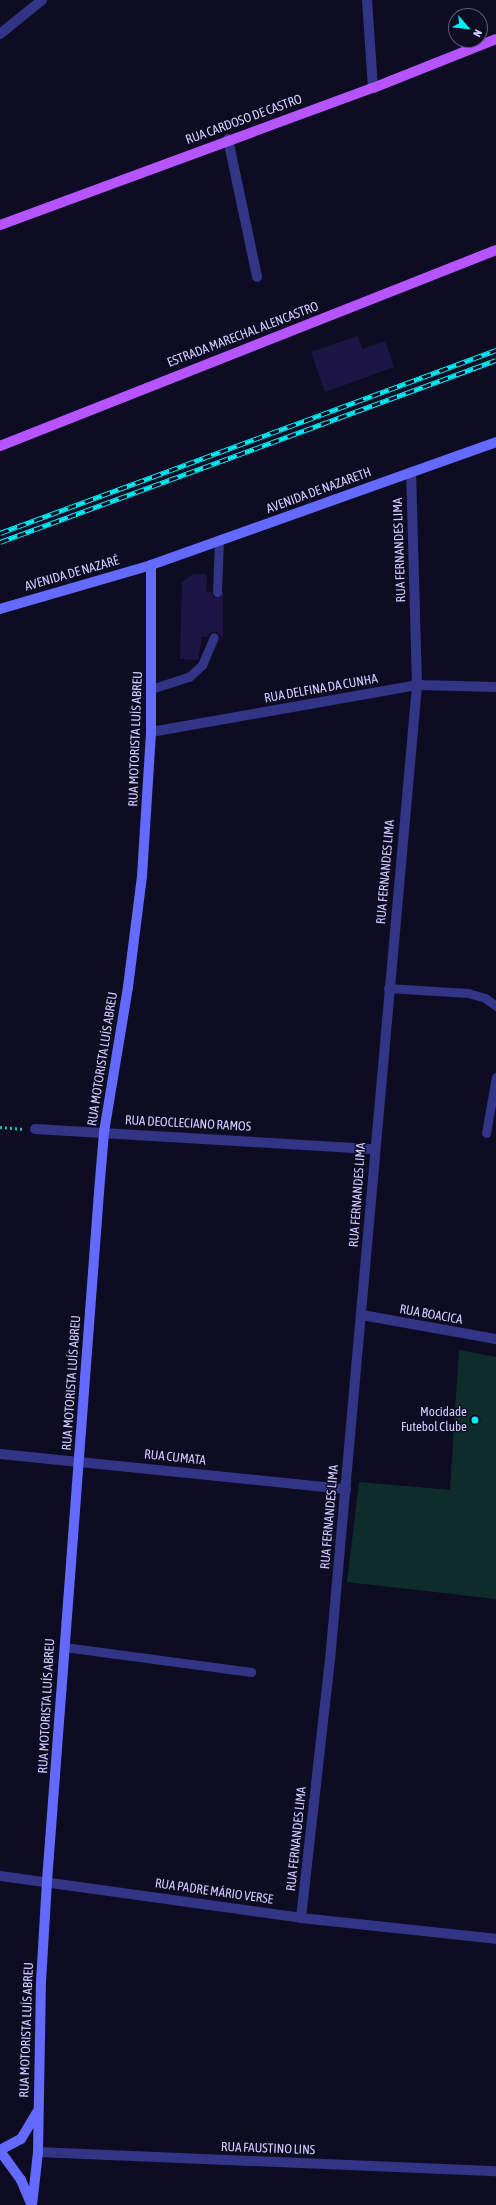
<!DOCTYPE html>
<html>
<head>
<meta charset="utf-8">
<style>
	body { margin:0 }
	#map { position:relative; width:496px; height:2205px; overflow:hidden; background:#0e0c23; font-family:"Asap Condensed",sans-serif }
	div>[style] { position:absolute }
	.green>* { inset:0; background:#0e2d2a }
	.building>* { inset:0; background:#1d1645 }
	.path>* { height:2.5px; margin-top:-1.25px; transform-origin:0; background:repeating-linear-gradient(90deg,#23bdab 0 2px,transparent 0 5px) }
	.service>* { height:9px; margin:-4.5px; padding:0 4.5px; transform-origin:4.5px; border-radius:4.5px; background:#323486 }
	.minor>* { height:10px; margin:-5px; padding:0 5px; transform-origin:5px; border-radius:5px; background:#323486 }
	.secondary>* { height:10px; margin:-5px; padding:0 5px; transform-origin:5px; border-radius:5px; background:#6469ff }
	.primary>* { height:10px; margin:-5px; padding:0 5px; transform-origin:5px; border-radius:5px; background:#b654ff }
	.rail>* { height:4.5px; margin-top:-2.25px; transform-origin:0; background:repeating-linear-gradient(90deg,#0e0c23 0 9px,#00edf8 0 18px); box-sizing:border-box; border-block:1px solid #00edf8 }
	.dots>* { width:11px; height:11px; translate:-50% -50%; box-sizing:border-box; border:2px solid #0e0c23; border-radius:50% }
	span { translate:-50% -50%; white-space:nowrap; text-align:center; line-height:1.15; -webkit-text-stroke:3px #0e0c23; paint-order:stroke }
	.street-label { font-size:13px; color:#d0cdff }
	.poi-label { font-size:13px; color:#d0cdff }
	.right { translate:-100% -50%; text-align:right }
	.north { position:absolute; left:448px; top:8px; width:40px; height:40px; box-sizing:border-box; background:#0e0c23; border:1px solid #5c597b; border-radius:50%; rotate:118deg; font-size:11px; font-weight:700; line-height:16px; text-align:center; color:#d0cdff }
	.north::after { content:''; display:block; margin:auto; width:14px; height:18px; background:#00edf8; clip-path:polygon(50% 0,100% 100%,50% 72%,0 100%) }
</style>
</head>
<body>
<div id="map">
	<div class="green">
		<i style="clip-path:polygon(459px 1350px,496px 1357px,496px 1599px,347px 1582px,359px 1482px,450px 1490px)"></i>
	</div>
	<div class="building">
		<i style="clip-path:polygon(358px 336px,362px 349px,385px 341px,394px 367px,325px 392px,311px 352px)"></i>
		<i style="clip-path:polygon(194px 574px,207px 574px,206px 592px,211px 592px,214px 597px,219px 597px,223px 592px,223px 638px,217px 632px,211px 632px,207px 637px,202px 637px,198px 660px,180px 659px,182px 582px)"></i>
	</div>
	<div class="path">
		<i style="left:0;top:1127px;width:24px;rotate:5deg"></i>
	</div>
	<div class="service">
		<i style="left:217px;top:592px;width:52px;rotate:-87.8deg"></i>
		<i style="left:151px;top:689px;width:40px;rotate:-18deg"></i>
		<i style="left:189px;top:677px;width:18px;rotate:-43deg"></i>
		<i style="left:202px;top:665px;width:30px;rotate:-67deg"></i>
		<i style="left:388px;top:988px;width:80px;rotate:3.6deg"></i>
		<i style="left:468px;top:993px;width:18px;rotate:16deg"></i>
		<i style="left:485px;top:998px;width:14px;rotate:36deg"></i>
		<i style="left:486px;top:1133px;width:57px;rotate:-79.9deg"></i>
		<i style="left:64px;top:1647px;width:189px;rotate:7.6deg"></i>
	</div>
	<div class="minor">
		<i style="left:367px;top:0;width:88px;rotate:86.1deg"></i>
		<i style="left:0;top:34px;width:54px;rotate:-39deg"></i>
		<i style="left:228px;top:139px;width:141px;rotate:78.1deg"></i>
		<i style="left:151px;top:732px;width:270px;rotate:-10deg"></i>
		<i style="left:417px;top:685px;width:79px;rotate:1.5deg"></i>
		<i style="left:35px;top:1129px;width:340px;rotate:3.4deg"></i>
		<i style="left:362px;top:1315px;width:136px;rotate:10.2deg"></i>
		<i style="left:0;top:1454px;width:348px;rotate:5.8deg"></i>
		<i style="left:0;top:1876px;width:304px;rotate:7.9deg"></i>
		<i style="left:301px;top:1918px;width:196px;rotate:6.1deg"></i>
		<i style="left:301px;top:1918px;width:271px;rotate:-83.6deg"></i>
		<i style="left:331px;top:1649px;width:968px;rotate:-84.9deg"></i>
		<i style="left:417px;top:685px;width:213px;rotate:-91.6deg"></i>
		<i style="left:38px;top:2152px;width:458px;rotate:2.4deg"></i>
	</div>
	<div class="secondary">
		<i style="left:0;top:609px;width:157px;rotate:-16.2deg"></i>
		<i style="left:151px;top:565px;width:366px;rotate:-19.6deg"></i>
		<i style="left:0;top:2150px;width:24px;rotate:-28deg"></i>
		<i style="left:21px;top:2139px;width:31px;rotate:-59deg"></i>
		<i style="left:0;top:2151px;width:36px;rotate:54deg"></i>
		<i style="left:21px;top:2180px;width:26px;rotate:67deg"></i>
		<i style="left:32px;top:2205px;width:53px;rotate:-83.5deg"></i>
		<i style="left:38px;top:2152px;width:170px;rotate:-89deg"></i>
		<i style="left:41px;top:1982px;width:101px;rotate:-86.6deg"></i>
		<i style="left:47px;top:1881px;width:691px;rotate:-85.68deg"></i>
		<i style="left:99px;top:1192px;width:60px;rotate:-85.2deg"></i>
		<i style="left:104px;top:1132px;width:147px;rotate:-80.6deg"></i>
		<i style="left:128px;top:987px;width:112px;rotate:-82.8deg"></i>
		<i style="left:142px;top:876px;width:144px;rotate:-86.4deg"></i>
		<i style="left:151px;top:732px;width:167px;rotate:-90deg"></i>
	</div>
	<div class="primary">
		<i style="left:0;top:225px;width:397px;rotate:-20.2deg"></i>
		<i style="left:373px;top:88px;width:132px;rotate:-21.7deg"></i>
		<i style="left:0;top:446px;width:533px;rotate:-21.56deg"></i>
	</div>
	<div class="rail">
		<i style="left:0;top:533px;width:529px;rotate:-20.25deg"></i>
		<i style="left:0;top:542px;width:528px;rotate:-20.15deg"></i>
	</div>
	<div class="dots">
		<i style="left:475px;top:1420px;background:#00edf8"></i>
	</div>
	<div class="street-label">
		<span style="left:244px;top:120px;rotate:-20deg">RUA CARDOSO DE CASTRO</span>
		<span style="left:243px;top:335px;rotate:-21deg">ESTRADA MARECHAL ALENCASTRO</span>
		<span style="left:319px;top:491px;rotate:-20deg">AVENIDA DE NAZARETH</span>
		<span style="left:400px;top:550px;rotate:-92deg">RUA FERNANDES LIMA</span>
		<span style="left:72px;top:574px;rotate:-16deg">AVENIDA DE NAZARÉ</span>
		<span style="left:321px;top:689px;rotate:-10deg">RUA DELFINA DA CUNHA</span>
		<span style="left:136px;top:739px;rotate:-88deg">RUA MOTORISTA LUÍS ABREU</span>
		<span style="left:386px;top:872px;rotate:-85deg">RUA FERNANDES LIMA</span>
		<span style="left:103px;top:1059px;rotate:-81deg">RUA MOTORISTA LUÍS ABREU</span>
		<span style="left:188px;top:1124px;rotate:3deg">RUA DEOCLECIANO RAMOS</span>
		<span style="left:358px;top:1195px;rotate:-86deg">RUA FERNANDES LIMA</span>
		<span style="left:431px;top:1315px;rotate:10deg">RUA BOACICA</span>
		<span style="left:72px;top:1383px;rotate:-86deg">RUA MOTORISTA LUÍS ABREU</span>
		<span style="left:175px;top:1458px;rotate:6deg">RUA CUMATA</span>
		<span style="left:330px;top:1517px;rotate:-85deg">RUA FERNANDES LIMA</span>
		<span style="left:47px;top:1706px;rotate:-87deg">RUA MOTORISTA LUÍS ABREU</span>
		<span style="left:297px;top:1839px;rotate:-84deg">RUA FERNANDES LIMA</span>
		<span style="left:214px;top:1892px;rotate:8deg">RUA PADRE MÁRIO VERSE</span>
		<span style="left:27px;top:2030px;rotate:-88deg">RUA MOTORISTA LUÍS ABREU</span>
		<span style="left:268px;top:2149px;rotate:2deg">RUA FAUSTINO LINS</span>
	</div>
	<div class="poi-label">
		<span class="right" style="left:467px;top:1420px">Mocidade<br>Futebol Clube</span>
	</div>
	<div class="north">N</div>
</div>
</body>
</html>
